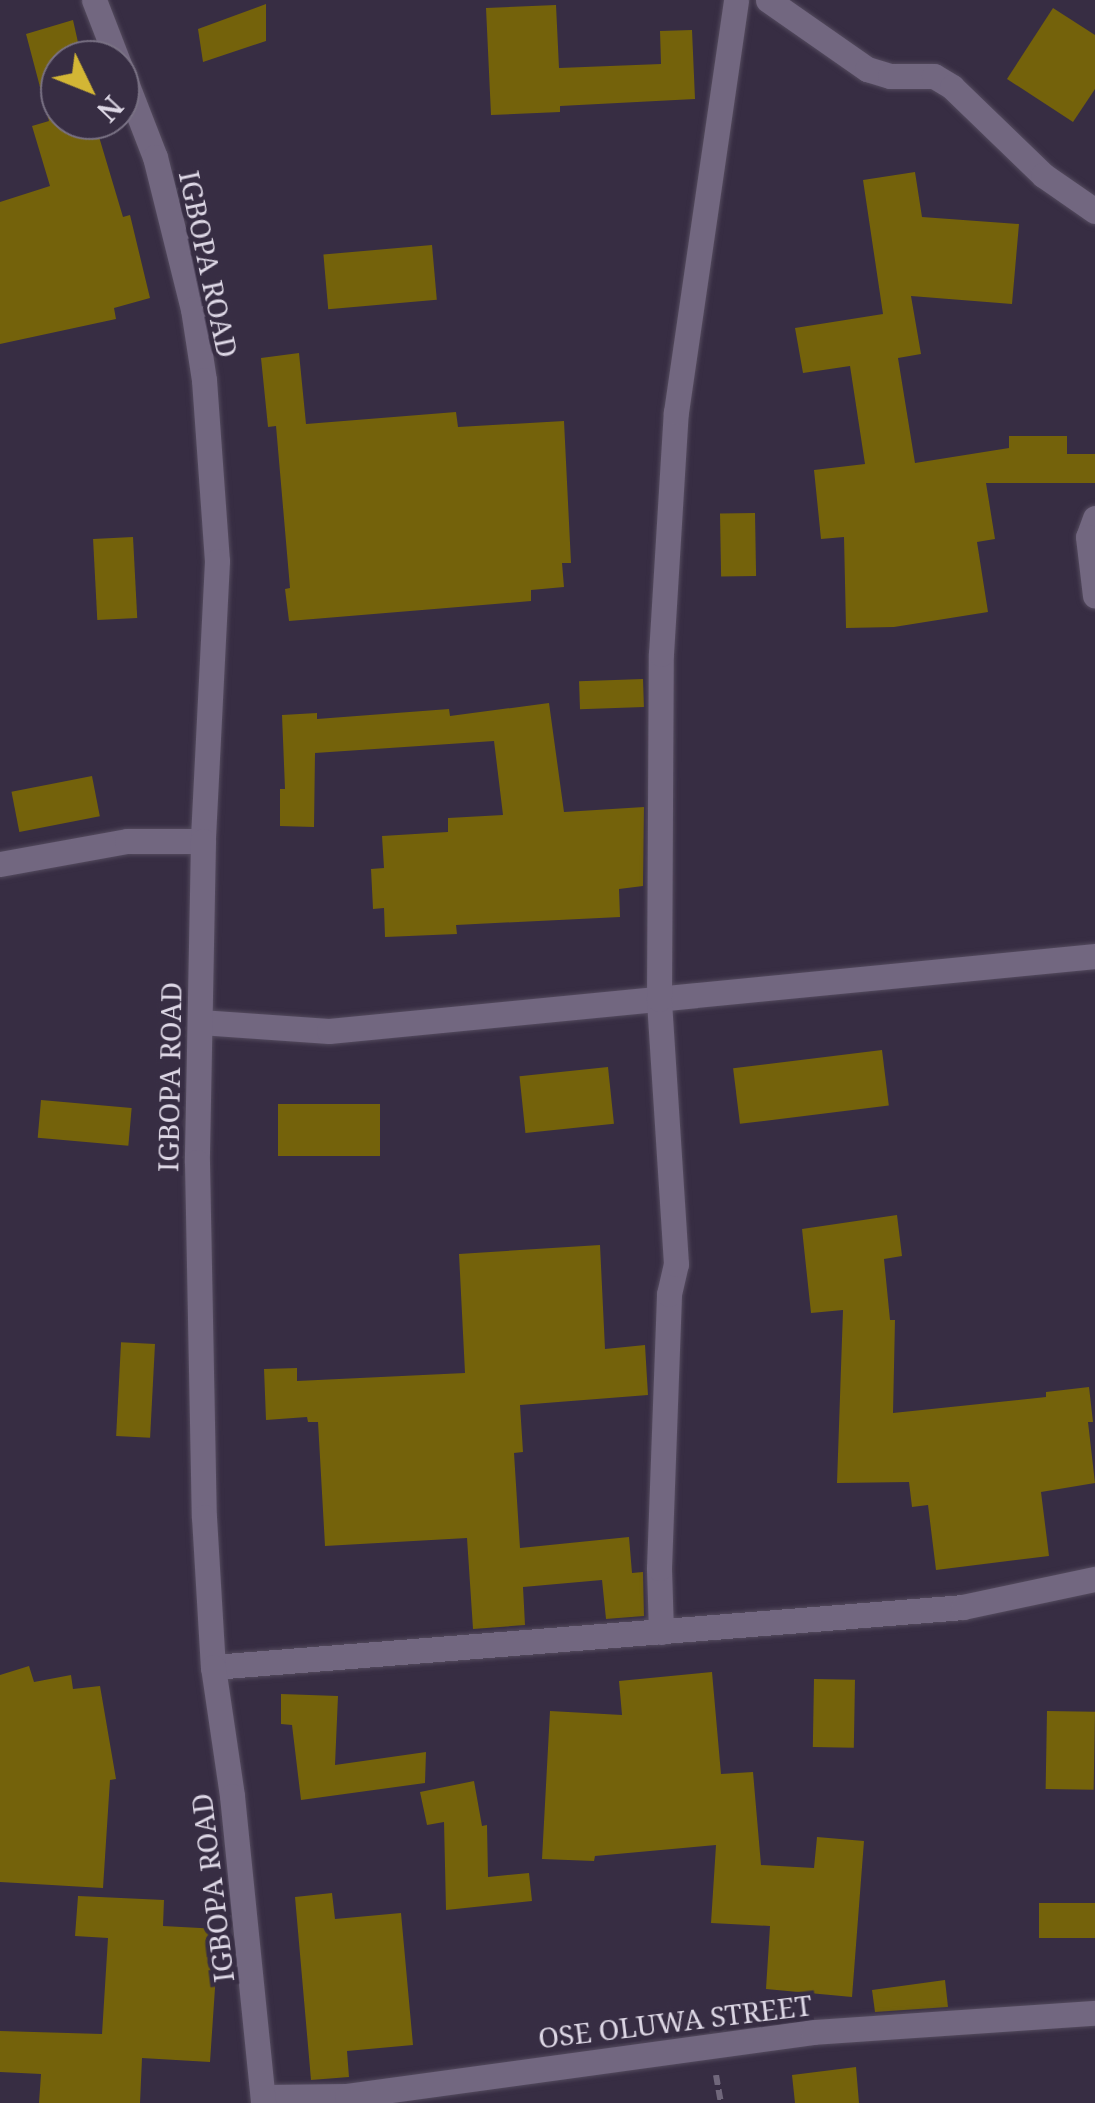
<!DOCTYPE html>
<html>
<head>
<meta charset="utf-8">
<style>
	body { margin:0 }
	#map { position:relative; width:1095px; height:2103px; overflow:hidden; background:#372d43; font-family:"Noto Serif",serif }
	div>[style] { position:absolute }
	.building>* { inset:0; background:#74620b; transform-origin:0 0 }
	.path>* { height:6px; margin-top:-3px; transform-origin:0; background:repeating-linear-gradient(90deg,#70677b 0 10px,transparent 0 15px) }
	.roads { filter:drop-shadow(0 0 2px #544b5e) drop-shadow(0 0 2px #544b5e) }
	.minor>* { height:25px; margin:-12.5px; padding:0 12.5px; transform-origin:12.5px; border-radius:12.5px; background:#726780 }
	.tertiary>* { height:25px; margin:-12.5px; padding:0 12.5px; transform-origin:12.5px; border-radius:12.5px; background:#726780 }
	span { translate:-50% -50%; white-space:nowrap; text-align:center; line-height:1.15; -webkit-text-stroke:9px #372d43; paint-order:stroke }
	.street-label { font-size:28px; color:#ddd7e5 }
	.north { position:absolute; left:40px; top:40px; width:100px; height:100px; box-sizing:border-box; background:#372d43; border:2px solid #797184; border-radius:50%; rotate:133deg; font-size:28px; font-weight:700; line-height:40px; text-align:center; color:#ddd7e5 }
	.north::after { content:''; display:block; margin:auto; width:35px; height:45px; background:#d3b635; clip-path:polygon(50% 0,100% 100%,50% 72%,0 100%) }
</style>
</head>
<body>
<div id="map">
	<div class="building">
		<i style="clip-path:polygon(266px 4px,266px 41px,203px 62px,198px 29px)"></i>
		<i style="clip-path:polygon(556px 5px,559px 68px,661px 64px,660px 31px,692px 30px,695px 99px,560px 106px,560px 112px,491px 115px,486px 8px)"></i>
		<i style="clip-path:polygon(1053px 8px,1095px 35px,1095px 89px,1073px 122px,1007px 79px)"></i>
		<i style="clip-path:polygon(73px 20px,82px 60px,60px 60px,60px 120px,94px 120px,123px 217px,130px 215px,150px 298px,114px 308px,116px 319px,0 344px,0 202px,50px 186px,32px 126px,49px 121px,26px 34px)"></i>
		<i style="clip-path:polygon(915px 172px,922px 217px,1019px 224px,1012px 304px,911px 296px,921px 354px,898px 358px,915px 463px,1009px 448px,1009px 436px,1067px 436px,1067px 454px,1095px 454px,1095px 483px,986px 483px,995px 539px,977px 542px,988px 612px,894px 627px,846px 628px,844px 537px,821px 539px,814px 470px,865px 464px,850px 366px,803px 373px,795px 328px,883px 314px,863px 180px)"></i>
		<i style="left:432px;top:245px;width:55px;height:109px;rotate:85deg"></i>
		<i style="clip-path:polygon(299px 353px,306px 424px,456px 412px,458px 427px,564px 421px,571px 563px,562px 563px,564px 587px,531px 590px,531px 601px,289px 621px,285px 589px,290px 588px,276px 426px,268px 427px,261px 358px)"></i>
		<i style="left:755px;top:513px;width:63px;height:35px;rotate:89deg"></i>
		<i style="left:133px;top:537px;width:81px;height:40px;rotate:87deg"></i>
		<i style="left:643px;top:679px;width:28px;height:64px;rotate:88deg"></i>
		<i style="clip-path:polygon(549px 703px,564px 812px,644px 807px,643px 886px,619px 889px,620px 917px,456px 925px,457px 934px,385px 937px,384px 908px,373px 909px,371px 869px,384px 868px,382px 836px,448px 832px,448px 818px,503px 815px,494px 741px,315px 753px,314px 827px,280px 826px,280px 789px,285px 789px,282px 715px,317px 713px,317px 719px,449px 709px,450px 716px)"></i>
		<i style="left:92px;top:776px;width:41px;height:82px;rotate:79deg"></i>
		<i style="left:882px;top:1050px;width:56px;height:150px;rotate:83deg"></i>
		<i style="left:608px;top:1067px;width:57px;height:89px;rotate:84deg"></i>
		<i style="left:41px;top:1100px;width:91px;height:38px;rotate:5deg"></i>
		<i style="left:278px;top:1104px;width:102px;height:52px"></i>
		<i style="clip-path:polygon(897px 1215px,902px 1256px,884px 1259px,890px 1320px,895px 1320px,893px 1413px,1046px 1397px,1046px 1392px,1089px 1387px,1093px 1422px,1088px 1422px,1095px 1483px,1041px 1492px,1049px 1556px,936px 1570px,928px 1505px,912px 1507px,909px 1482px,837px 1483px,843px 1310px,811px 1313px,802px 1229px)"></i>
		<i style="clip-path:polygon(600px 1245px,605px 1349px,645px 1345px,648px 1395px,520px 1405px,523px 1452px,514px 1453px,520px 1548px,629px 1537px,632px 1573px,643px 1572px,644px 1616px,606px 1619px,602px 1580px,523px 1587px,525px 1625px,473px 1629px,467px 1538px,325px 1546px,318px 1422px,308px 1422px,307px 1417px,266px 1420px,264px 1369px,297px 1368px,297px 1381px,465px 1373px,459px 1254px)"></i>
		<i style="left:155px;top:1344px;width:94px;height:34px;rotate:93deg"></i>
		<i style="clip-path:polygon(29px 1666px,34px 1682px,71px 1675px,73px 1689px,100px 1686px,116px 1779px,110px 1780px,103px 1888px,0 1882px,0 1675px)"></i>
		<i style="clip-path:polygon(712px 1672px,721px 1774px,753px 1772px,761px 1865px,814px 1868px,817px 1837px,864px 1841px,852px 1997px,766px 1989px,770px 1926px,711px 1923px,716px 1845px,595px 1856px,594px 1861px,542px 1859px,550px 1711px,622px 1715px,619px 1681px)"></i>
		<i style="left:814px;top:1679px;width:41px;height:68px;rotate:1deg"></i>
		<i style="clip-path:polygon(281px 1694px,338px 1696px,335px 1765px,426px 1752px,425px 1783px,301px 1800px,292px 1725px,281px 1724px)"></i>
		<i style="left:1047px;top:1711px;width:48px;height:78px;rotate:1deg"></i>
		<i style="clip-path:polygon(474px 1781px,482px 1826px,487px 1825px,488px 1877px,529px 1873px,532px 1901px,446px 1910px,444px 1822px,427px 1825px,420px 1792px)"></i>
		<i style="clip-path:polygon(332px 1893px,335px 1919px,401px 1913px,413px 2045px,347px 2051px,349px 2077px,311px 2080px,295px 1897px)"></i>
		<i style="clip-path:polygon(78px 1896px,164px 1900px,163px 1926px,219px 1929px,210px 2062px,142px 2058px,140px 2103px,39px 2103px,41px 2074px,0 2072px,0 2031px,102px 2034px,108px 1938px,75px 1936px)"></i>
		<i style="left:1095px;top:1903px;width:35px;height:56px;rotate:90deg"></i>
		<i style="clip-path:polygon(945px 1980px,948px 2007px,875px 2012px,872px 1990px)"></i>
		<i style="clip-path:polygon(856px 2067px,859px 2103px,795px 2103px,792px 2075px)"></i>
	</div>
	<div class="path">
		<i style="left:716px;top:2075px;width:28px;rotate:80deg"></i>
	</div>
	<div class="roads">
		<div class="minor">
			<i style="left:768px;top:0;width:121px;rotate:34.9deg"></i>
			<i style="left:867px;top:69px;width:24px;rotate:17deg"></i>
			<i style="left:890px;top:76px;width:44px"></i>
			<i style="left:934px;top:76px;width:21px;rotate:31deg"></i>
			<i style="left:952px;top:87px;width:127px;rotate:44deg"></i>
			<i style="left:1043px;top:175px;width:63px;rotate:34.7deg"></i>
			<i style="left:1095px;top:518px;width:20px;rotate:110deg"></i>
			<i style="left:1088px;top:537px;width:59px;rotate:83.2deg"></i>
			<i style="left:0;top:864px;width:129px;rotate:-10.3deg"></i>
			<i style="left:127px;top:841px;width:76px"></i>
			<i style="left:200px;top:1022px;width:129px;rotate:4deg"></i>
			<i style="left:329px;top:1031px;width:770px;rotate:-5.59deg"></i>
			<i style="left:661px;top:1632px;width:64px;rotate:-91.8deg"></i>
			<i style="left:659px;top:1568px;width:274px;rotate:-87.9deg"></i>
			<i style="left:669px;top:1294px;width:31px;rotate:-77deg"></i>
			<i style="left:676px;top:1264px;width:266px;rotate:-93.7deg"></i>
			<i style="left:659px;top:999px;width:345px;rotate:-89.7deg"></i>
			<i style="left:661px;top:654px;width:242px;rotate:-86.5deg"></i>
			<i style="left:676px;top:412px;width:416px;rotate:-81.7deg"></i>
			<i style="left:213px;top:1667px;width:752px;rotate:-4.57deg"></i>
			<i style="left:963px;top:1607px;width:135px;rotate:-12deg"></i>
			<i style="left:263px;top:2097px;width:84px;rotate:-0.7deg"></i>
			<i style="left:347px;top:2096px;width:470px;rotate:-7.8deg"></i>
			<i style="left:813px;top:2032px;width:283px;rotate:-3.9deg"></i>
		</div>
		<div class="tertiary">
			<i style="left:94px;top:0;width:168px;rotate:68.8deg"></i>
			<i style="left:155px;top:157px;width:157px;rotate:76deg"></i>
			<i style="left:193px;top:309px;width:72px;rotate:81.2deg"></i>
			<i style="left:204px;top:380px;width:181px;rotate:85.9deg"></i>
			<i style="left:217px;top:561px;width:280px;rotate:92.9deg"></i>
			<i style="left:203px;top:841px;width:321px;rotate:91.1deg"></i>
			<i style="left:197px;top:1162px;width:355px;rotate:88.9deg"></i>
			<i style="left:204px;top:1517px;width:150px;rotate:86.6deg"></i>
			<i style="left:213px;top:1667px;width:130px;rotate:81.6deg"></i>
			<i style="left:232px;top:1796px;width:309px;rotate:84.2deg"></i>
		</div>
	</div>
	<div class="street-label">
		<span style="left:209px;top:264px;rotate:78deg">IGBOPA ROAD</span>
		<span style="left:169px;top:1077px;rotate:-89deg">IGBOPA ROAD</span>
		<span style="left:212px;top:1888px;rotate:-97deg">IGBOPA ROAD</span>
		<span style="left:675px;top:2021px;rotate:-7deg">OSE OLUWA STREET</span>
	</div>
	<div class="north">N</div>
</div>
</body>
</html>
